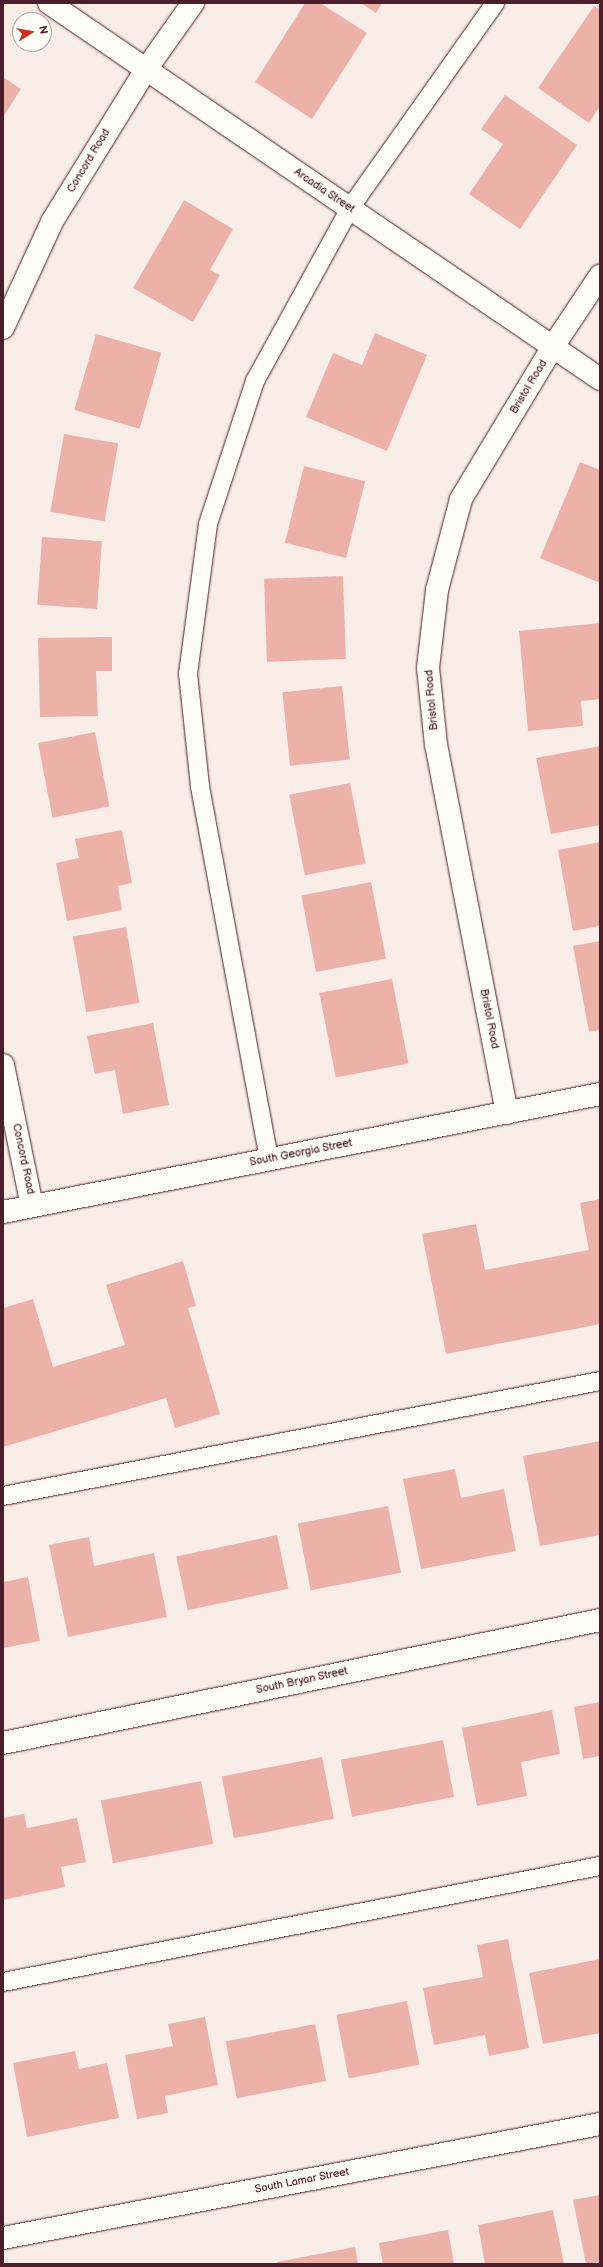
<!DOCTYPE html>
<html>
<head>
<meta charset="utf-8">
<style>
	body { margin:0 }
	#map { position:relative; width:603px; height:2267px; overflow:hidden; background:#faede7; font-family:"Balsamiq Sans",sans-serif }
	div>[style] { position:absolute }
	.building>* { inset:0; background:#ecb2a9; transform-origin:0 0 }
	.roads { filter:drop-shadow(0 0 1px #4a1f2b) drop-shadow(0 0 1px #4a1f2b) }
	.lane>* { height:18px; margin:-9px; padding:0 9px; transform-origin:9px; border-radius:9px; background:#fdfcf7 }
	.street>* { height:22px; margin:-11px; padding:0 11px; transform-origin:11px; border-radius:11px; background:#fdfcf7 }
	.secondary>* { height:22px; margin:-11px; padding:0 11px; transform-origin:11px; border-radius:11px; background:#fdfcf7 }
	span { translate:-50% -50%; white-space:nowrap; text-align:center; line-height:1.15; -webkit-text-stroke:3px #fdfcf7; paint-order:stroke }
	.street-label { font-size:11px; color:#4a1f2b }
	.frame { position:absolute; inset:0; border:4px solid #4a1f2b; pointer-events:none }
	.north { position:absolute; left:12px; top:12px; width:40px; height:40px; box-sizing:border-box; background:#fdfcf7; border:1px solid #b5a4a5; border-radius:50%; rotate:79deg; font-size:11px; font-weight:700; line-height:16px; text-align:center; color:#4a1f2b }
	.north::after { content:''; display:block; margin:auto; width:14px; height:18px; background:#c8321e; clip-path:polygon(50% 0,100% 100%,50% 72%,0 100%) }
</style>
</head>
<body>
<div id="map">
	<div class="building">
		<i style="clip-path:polygon(305px 3px,320px 3px,367px 33px,312px 119px,255px 82px)"></i>
		<i style="clip-path:polygon(361px 3px,382px 3px,376px 13px)"></i>
		<i style="clip-path:polygon(594px 6px,600px 9px,600px 106px,589px 123px,538px 88px)"></i>
		<i style="clip-path:polygon(3px 77px,21px 89px,3px 117px)"></i>
		<i style="clip-path:polygon(505px 95px,577px 145px,520px 229px,469px 194px,503px 144px,481px 129px)"></i>
		<i style="clip-path:polygon(184px 200px,233px 229px,210px 270px,220px 275px,193px 322px,133px 288px)"></i>
		<i style="clip-path:polygon(375px 333px,427px 355px,387px 451px,306px 417px,333px 353px,362px 365px)"></i>
		<i style="left:96px;top:334px;width:68px;height:79px;rotate:16deg"></i>
		<i style="left:64px;top:434px;width:55px;height:79px;rotate:10deg"></i>
		<i style="clip-path:polygon(580px 462px,600px 470px,600px 583px,540px 558px)"></i>
		<i style="left:304px;top:466px;width:63px;height:79px;rotate:14deg"></i>
		<i style="left:42px;top:537px;width:60px;height:68px;rotate:4deg"></i>
		<i style="left:343px;top:576px;width:83px;height:79px;rotate:88deg"></i>
		<i style="clip-path:polygon(600px 623px,600px 699px,581px 701px,583px 726px,528px 731px,519px 631px)"></i>
		<i style="clip-path:polygon(112px 637px,112px 671px,96px 671px,98px 716px,40px 717px,38px 638px)"></i>
		<i style="left:342px;top:686px;width:74px;height:60px;rotate:84deg"></i>
		<i style="left:95px;top:732px;width:76px;height:58px;rotate:79deg"></i>
		<i style="clip-path:polygon(600px 746px,600px 825px,551px 834px,536px 758px)"></i>
		<i style="left:350px;top:783px;width:82px;height:62px;rotate:79deg"></i>
		<i style="clip-path:polygon(122px 830px,132px 883px,118px 886px,122px 910px,67px 921px,56px 863px,79px 858px,75px 839px)"></i>
		<i style="clip-path:polygon(600px 842px,600px 926px,573px 931px,558px 850px)"></i>
		<i style="left:371px;top:882px;width:78px;height:71px;rotate:79deg"></i>
		<i style="left:126px;top:927px;width:77px;height:54px;rotate:80deg"></i>
		<i style="clip-path:polygon(600px 941px,600px 1030px,589px 1032px,573px 946px)"></i>
		<i style="left:392px;top:979px;width:86px;height:74px;rotate:79deg"></i>
		<i style="clip-path:polygon(153px 1023px,169px 1105px,123px 1114px,115px 1070px,95px 1074px,87px 1036px)"></i>
		<i style="clip-path:polygon(600px 1199px,600px 1324px,446px 1354px,422px 1234px,476px 1224px,485px 1270px,589px 1250px,580px 1203px)"></i>
		<i style="clip-path:polygon(183px 1261px,196px 1306px,188px 1308px,220px 1414px,175px 1428px,166px 1398px,3px 1447px,3px 1308px,33px 1299px,53px 1367px,125px 1345px,106px 1285px)"></i>
		<i style="clip-path:polygon(600px 1441px,600px 1535px,540px 1546px,523px 1456px)"></i>
		<i style="clip-path:polygon(455px 1469px,461px 1498px,504px 1489px,516px 1551px,421px 1569px,403px 1479px)"></i>
		<i style="left:388px;top:1506px;width:68px;height:92px;rotate:79deg"></i>
		<i style="left:277px;top:1535px;width:55px;height:103px;rotate:78deg"></i>
		<i style="clip-path:polygon(89px 1537px,94px 1566px,154px 1553px,167px 1617px,68px 1637px,49px 1545px)"></i>
		<i style="clip-path:polygon(28px 1577px,40px 1641px,3px 1648px,3px 1582px)"></i>
		<i style="clip-path:polygon(600px 1702px,600px 1756px,583px 1759px,574px 1707px)"></i>
		<i style="clip-path:polygon(552px 1710px,560px 1754px,521px 1762px,527px 1796px,477px 1806px,462px 1728px)"></i>
		<i style="left:443px;top:1740px;width:58px;height:104px;rotate:79deg"></i>
		<i style="left:322px;top:1757px;width:63px;height:102px;rotate:79deg"></i>
		<i style="left:201px;top:1781px;width:64px;height:102px;rotate:79deg"></i>
		<i style="clip-path:polygon(24px 1814px,27px 1828px,77px 1818px,86px 1862px,61px 1867px,65px 1887px,3px 1900px,3px 1818px)"></i>
		<i style="clip-path:polygon(508px 1939px,529px 2048px,489px 2056px,485px 2035px,434px 2045px,423px 1988px,483px 1977px,477px 1945px)"></i>
		<i style="clip-path:polygon(600px 1959px,600px 2033px,543px 2044px,529px 1973px)"></i>
		<i style="left:407px;top:2001px;width:65px;height:72px;rotate:79deg"></i>
		<i style="clip-path:polygon(205px 2017px,218px 2085px,165px 2096px,168px 2113px,137px 2119px,125px 2055px,173px 2046px,168px 2024px)"></i>
		<i style="left:315px;top:2024px;width:58px;height:91px;rotate:79deg"></i>
		<i style="clip-path:polygon(75px 2051px,79px 2069px,107px 2063px,119px 2118px,27px 2137px,13px 2063px)"></i>
		<i style="clip-path:polygon(600px 2195px,600px 2262px,586px 2264px,573px 2200px)"></i>
		<i style="clip-path:polygon(553px 2210px,564px 2264px,485px 2264px,478px 2225px)"></i>
		<i style="clip-path:polygon(448px 2230px,454px 2264px,383px 2264px,379px 2243px)"></i>
		<i style="clip-path:polygon(355px 2247px,358px 2264px,277px 2264px,277px 2262px)"></i>
	</div>
	<div class="roads">
		<div class="lane">
			<i style="left:269px;top:1159px;width:379px;rotate:-100.5deg"></i>
			<i style="left:200px;top:786px;width:113px;rotate:-96.1deg"></i>
			<i style="left:188px;top:674px;width:151px;rotate:-82.4deg"></i>
			<i style="left:208px;top:524px;width:151px;rotate:-71.8deg"></i>
			<i style="left:255px;top:381px;width:197px;rotate:-61.2deg"></i>
			<i style="left:350px;top:208px;width:251px;rotate:-54.7deg"></i>
			<i style="left:3px;top:1496px;width:608px;rotate:-10.9deg"></i>
			<i style="left:3px;top:1982px;width:608px;rotate:-11deg"></i>
		</div>
		<div class="street">
			<i style="left:49px;top:3px;width:667px;rotate:34.31deg"></i>
			<i style="left:3px;top:328px;width:119px;rotate:-65.2deg"></i>
			<i style="left:53px;top:220px;width:179px;rotate:-58.3deg"></i>
			<i style="left:147px;top:68px;width:80px;rotate:-54.7deg"></i>
			<i style="left:3px;top:1065px;width:144px;rotate:78.4deg"></i>
			<i style="left:507px;top:1113px;width:375px;rotate:-100.9deg"></i>
			<i style="left:436px;top:745px;width:77px;rotate:-95.9deg"></i>
			<i style="left:428px;top:668px;width:79px;rotate:-83.4deg"></i>
			<i style="left:437px;top:590px;width:94px;rotate:-75.2deg"></i>
			<i style="left:461px;top:499px;width:176px;rotate:-58.9deg"></i>
			<i style="left:552px;top:348px;width:87px;rotate:-56.3deg"></i>
			<i style="left:3px;top:1743px;width:610px;rotate:-11.64deg"></i>
			<i style="left:3px;top:2238px;width:608px;rotate:-10.81deg"></i>
		</div>
		<div class="secondary">
			<i style="left:3px;top:1212px;width:609px;rotate:-11.18deg"></i>
		</div>
	</div>
	<div class="street-label">
		<span style="left:89px;top:161px;rotate:-59deg">Concord Road</span>
		<span style="left:324px;top:191px;rotate:34deg">Arcadia Street</span>
		<span style="left:529px;top:387px;rotate:-59deg">Bristol Road</span>
		<span style="left:432px;top:700px;rotate:-95deg">Bristol Road</span>
		<span style="left:489px;top:1019px;rotate:79deg">Bristol Road</span>
		<span style="left:301px;top:1153px;rotate:-11deg">South Georgia Street</span>
		<span style="left:23px;top:1159px;rotate:78deg">Concord Road</span>
		<span style="left:302px;top:1681px;rotate:-12deg">South Bryan Street</span>
		<span style="left:302px;top:2181px;rotate:-11deg">South Lamar Street</span>
	</div>
	<div class="frame"></div>
	<div class="north">N</div>
</div>
</body>
</html>
